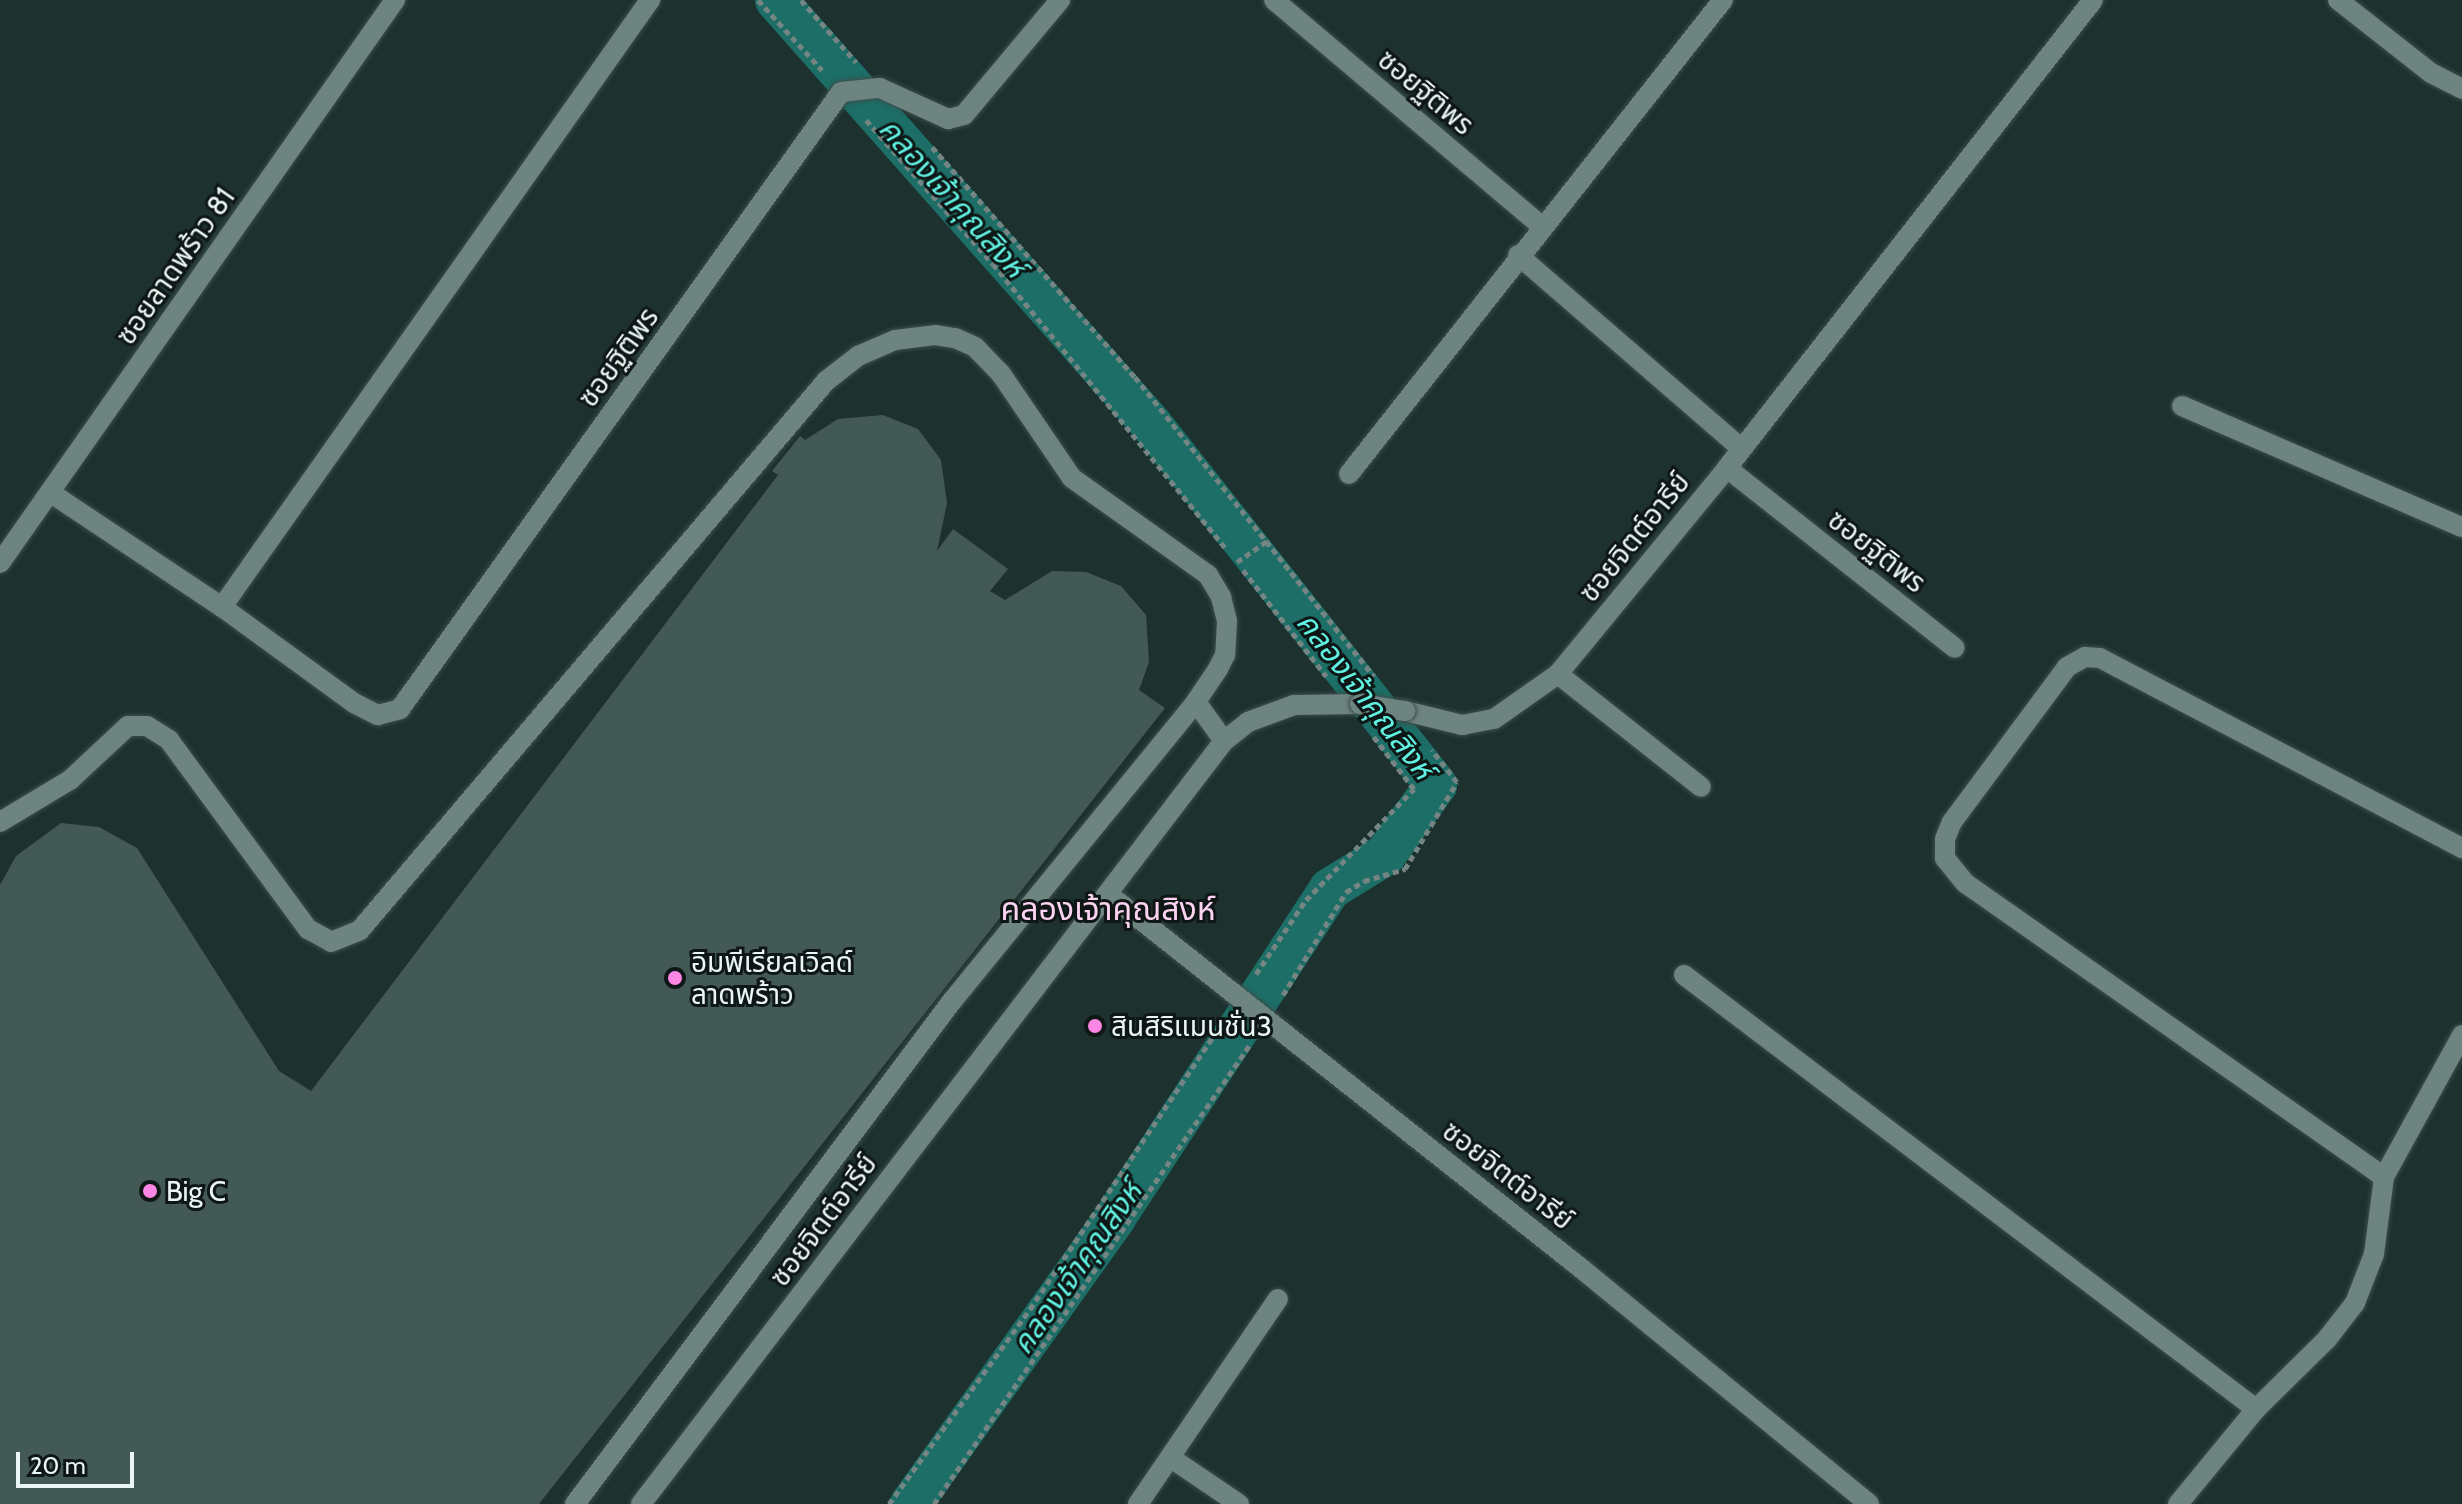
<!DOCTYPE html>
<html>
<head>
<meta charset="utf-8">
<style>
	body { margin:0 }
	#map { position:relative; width:2462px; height:1504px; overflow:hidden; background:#1d312f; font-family:Cabin,"Noto Sans Thai",sans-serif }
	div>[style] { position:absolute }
	.canal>* { height:42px; margin:-21px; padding:0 21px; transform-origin:21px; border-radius:21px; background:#1c6e66 }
	.building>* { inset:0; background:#435955 }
	.path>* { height:5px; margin-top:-2.5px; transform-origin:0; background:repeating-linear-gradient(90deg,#758583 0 6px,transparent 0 10px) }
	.roads { filter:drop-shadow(0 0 2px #3c4e4c) drop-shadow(0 0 2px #3c4e4c) }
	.lane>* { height:20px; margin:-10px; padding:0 10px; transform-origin:10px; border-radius:10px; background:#6d8481 }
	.street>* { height:20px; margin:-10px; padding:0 10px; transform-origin:10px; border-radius:10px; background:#6d8481 }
	.bridges { filter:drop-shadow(0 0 2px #3c4e4c) drop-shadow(0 0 2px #3c4e4c) }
	.street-bridge>* { height:20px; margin:-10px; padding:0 10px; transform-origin:10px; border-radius:10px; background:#6d8481 }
	.dots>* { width:22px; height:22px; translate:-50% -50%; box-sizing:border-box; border:4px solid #0e1716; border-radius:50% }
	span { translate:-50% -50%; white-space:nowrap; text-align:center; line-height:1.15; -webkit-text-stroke:6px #0e1716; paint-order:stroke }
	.street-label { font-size:28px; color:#eaf6f4 }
	.poi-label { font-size:28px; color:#eaf6f4 }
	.left { translate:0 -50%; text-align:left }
	.water-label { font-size:30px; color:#60f2e2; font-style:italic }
	.quarter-label { font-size:32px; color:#fcd3f1 }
	.scale { position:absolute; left:16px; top:1452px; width:118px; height:36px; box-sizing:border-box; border:4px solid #eaf6f4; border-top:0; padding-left:10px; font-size:24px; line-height:28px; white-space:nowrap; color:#eaf6f4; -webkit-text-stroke:6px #0e1716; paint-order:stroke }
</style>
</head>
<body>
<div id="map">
	<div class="canal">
		<i style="left:776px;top:0;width:566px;rotate:48.51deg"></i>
		<i style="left:1151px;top:424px;width:460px;rotate:51.7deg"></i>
		<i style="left:1436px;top:785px;width:87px;rotate:126.1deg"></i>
		<i style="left:1385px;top:855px;width:65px;rotate:148.3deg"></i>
		<i style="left:1330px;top:889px;width:393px;rotate:123.2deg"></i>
		<i style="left:1115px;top:1218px;width:351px;rotate:125.5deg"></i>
	</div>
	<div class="building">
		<i style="clip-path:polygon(883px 415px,918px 429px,941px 460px,947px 503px,937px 551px,953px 529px,1008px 569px,990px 591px,1005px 600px,1052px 571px,1086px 572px,1121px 586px,1146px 615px,1149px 662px,1139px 690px,1165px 708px,539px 1504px,0 1504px,0 885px,16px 856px,61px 823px,99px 827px,137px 848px,279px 1071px,311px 1091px,778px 475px,772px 471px,800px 436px,805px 440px,838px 419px)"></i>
	</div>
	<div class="path">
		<i style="left:758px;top:0;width:95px;rotate:47.6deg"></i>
		<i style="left:801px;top:0;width:83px;rotate:48.4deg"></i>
		<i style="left:866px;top:120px;width:192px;rotate:48.6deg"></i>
		<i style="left:993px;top:264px;width:366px;rotate:50.7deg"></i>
		<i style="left:932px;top:147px;width:307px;rotate:48.6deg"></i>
		<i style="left:1135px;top:377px;width:383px;rotate:51.4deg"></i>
		<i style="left:1237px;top:562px;width:38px;rotate:-35deg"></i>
		<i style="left:1243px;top:570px;width:135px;rotate:51.9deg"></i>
		<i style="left:1256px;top:974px;width:89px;rotate:-56deg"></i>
		<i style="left:1306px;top:900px;width:155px;rotate:-45.8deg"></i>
		<i style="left:1414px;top:789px;width:66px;rotate:-127.6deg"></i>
		<i style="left:1283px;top:995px;width:121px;rotate:-58.5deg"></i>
		<i style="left:1346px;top:892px;width:21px;rotate:-31deg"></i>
		<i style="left:1364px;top:881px;width:43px;rotate:-16.3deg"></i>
		<i style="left:1405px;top:869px;width:101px;rotate:-59.1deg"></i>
		<i style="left:1457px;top:782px;width:41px;rotate:-128deg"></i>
		<i style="left:889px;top:1504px;width:241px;rotate:-54.1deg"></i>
		<i style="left:1030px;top:1309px;width:346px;rotate:-56.1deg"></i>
		<i style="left:934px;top:1504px;width:559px;rotate:-55.49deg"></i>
	</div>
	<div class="roads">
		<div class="lane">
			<i style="left:1558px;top:674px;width:182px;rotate:38.3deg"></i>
			<i style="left:1196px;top:702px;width:48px;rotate:54.3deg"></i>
			<i style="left:0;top:822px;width:82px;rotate:-31deg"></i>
			<i style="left:70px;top:780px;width:79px;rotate:-43deg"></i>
			<i style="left:128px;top:726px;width:19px"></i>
			<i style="left:147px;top:726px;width:26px;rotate:32deg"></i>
			<i style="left:169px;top:740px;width:235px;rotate:53.7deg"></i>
			<i style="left:308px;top:929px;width:26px;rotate:29deg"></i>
			<i style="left:331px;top:942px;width:31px;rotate:-22deg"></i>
			<i style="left:360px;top:930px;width:720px;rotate:-49.67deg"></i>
			<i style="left:826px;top:381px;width:41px;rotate:-38deg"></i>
			<i style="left:858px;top:356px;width:40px;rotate:-23.4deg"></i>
			<i style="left:895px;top:340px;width:40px;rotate:-7.1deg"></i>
			<i style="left:935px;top:335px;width:20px;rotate:9deg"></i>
			<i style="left:955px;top:338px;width:22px;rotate:24deg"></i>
			<i style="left:975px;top:347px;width:37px;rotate:46deg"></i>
			<i style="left:1001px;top:374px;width:126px;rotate:55.7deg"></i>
			<i style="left:1072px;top:478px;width:167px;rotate:35.5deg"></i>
			<i style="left:1208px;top:575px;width:26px;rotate:59deg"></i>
			<i style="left:1221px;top:597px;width:25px;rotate:76deg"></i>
			<i style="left:1227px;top:621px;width:34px;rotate:93deg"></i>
			<i style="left:1225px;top:655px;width:16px;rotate:117deg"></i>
			<i style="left:1218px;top:669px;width:40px;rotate:124deg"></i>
			<i style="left:1196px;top:702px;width:386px;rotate:129.2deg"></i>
			<i style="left:952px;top:1001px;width:629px;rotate:126.85deg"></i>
		</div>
		<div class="street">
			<i style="left:1274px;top:0;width:350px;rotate:40.2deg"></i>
			<i style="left:2338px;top:0;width:118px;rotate:38.1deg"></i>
			<i style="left:2431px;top:73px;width:35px;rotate:27deg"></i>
			<i style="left:1518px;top:255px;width:296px;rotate:40.9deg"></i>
			<i style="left:2182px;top:406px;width:305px;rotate:23.4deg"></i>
			<i style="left:1727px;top:468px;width:290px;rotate:38.3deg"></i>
			<i style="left:1349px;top:474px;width:604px;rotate:-51.73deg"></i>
			<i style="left:51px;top:493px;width:206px;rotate:33.7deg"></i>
			<i style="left:222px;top:607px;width:163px;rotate:36deg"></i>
			<i style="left:354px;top:703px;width:27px;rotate:27deg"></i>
			<i style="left:378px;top:715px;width:23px;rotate:-15deg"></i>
			<i style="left:400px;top:709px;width:758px;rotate:-54.44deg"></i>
			<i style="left:841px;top:92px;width:39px;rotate:-6deg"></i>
			<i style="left:880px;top:88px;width:75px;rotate:24.5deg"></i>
			<i style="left:948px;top:119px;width:16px;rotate:-14deg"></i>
			<i style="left:964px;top:115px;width:150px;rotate:-50.1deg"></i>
			<i style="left:0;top:563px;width:688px;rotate:-54.95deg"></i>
			<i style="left:222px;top:607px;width:743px;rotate:-54.81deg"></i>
			<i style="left:1405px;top:711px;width:59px;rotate:13.8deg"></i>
			<i style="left:1462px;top:725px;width:33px;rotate:-11deg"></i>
			<i style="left:1494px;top:719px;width:78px;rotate:-35.1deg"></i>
			<i style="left:1558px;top:674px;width:266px;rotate:-50.6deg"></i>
			<i style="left:1727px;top:468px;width:594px;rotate:-51.97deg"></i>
			<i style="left:1108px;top:894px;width:604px;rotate:38.35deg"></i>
			<i style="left:1582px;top:1269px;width:371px;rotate:39.3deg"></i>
			<i style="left:1684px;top:975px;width:718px;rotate:37.19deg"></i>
			<i style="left:2384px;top:1177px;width:512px;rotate:-144.94deg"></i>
			<i style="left:1965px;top:883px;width:32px;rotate:-129deg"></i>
			<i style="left:1945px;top:858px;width:19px;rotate:-90deg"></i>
			<i style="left:1945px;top:839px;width:18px;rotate:-68deg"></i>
			<i style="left:1952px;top:822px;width:193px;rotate:-53.4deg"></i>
			<i style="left:2067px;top:667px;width:21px;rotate:-29deg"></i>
			<i style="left:2085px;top:657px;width:15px;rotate:4deg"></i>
			<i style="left:2100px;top:658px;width:409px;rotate:27.7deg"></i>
			<i style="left:1171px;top:1458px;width:82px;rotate:34.1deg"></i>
			<i style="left:641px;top:1504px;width:960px;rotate:-52.62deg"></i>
			<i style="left:1224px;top:741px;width:31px;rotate:-38deg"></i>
			<i style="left:1248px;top:722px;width:49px;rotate:-20.3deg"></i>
			<i style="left:1294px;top:705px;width:66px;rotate:-0.9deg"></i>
			<i style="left:1138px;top:1504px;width:248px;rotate:-55.7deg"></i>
			<i style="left:2178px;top:1504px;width:123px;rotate:-50.6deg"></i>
			<i style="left:2256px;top:1409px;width:100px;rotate:-44.6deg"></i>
			<i style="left:2327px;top:1339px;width:46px;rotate:-52.1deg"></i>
			<i style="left:2355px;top:1303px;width:53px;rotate:-68.8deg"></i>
			<i style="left:2374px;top:1254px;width:78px;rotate:-82.6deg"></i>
			<i style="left:2384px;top:1177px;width:162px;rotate:-61.2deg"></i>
		</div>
	</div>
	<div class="bridges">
		<div class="street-bridge">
			<i style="left:1360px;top:704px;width:46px;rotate:8.8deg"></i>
		</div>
	</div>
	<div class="dots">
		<i style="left:675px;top:978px;background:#fc86e4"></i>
		<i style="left:1095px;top:1026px;background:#fc86e4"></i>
		<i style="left:150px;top:1191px;background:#fc86e4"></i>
	</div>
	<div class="street-label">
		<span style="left:1426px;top:92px;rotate:40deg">ซอยฐิติพร</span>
		<span style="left:175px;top:266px;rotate:-55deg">ซอยลาดพร้าว 81</span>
		<span style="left:618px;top:357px;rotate:-54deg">ซอยฐิติพร</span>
		<span style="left:1634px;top:537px;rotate:-51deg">ซอยจิตต์อารีย์</span>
		<span style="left:1877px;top:551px;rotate:38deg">ซอยฐิติพร</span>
		<span style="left:1508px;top:1175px;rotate:38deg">ซอยจิตต์อารีย์</span>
		<span style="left:823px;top:1220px;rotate:-53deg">ซอยจิตต์อารีย์</span>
	</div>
	<div class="poi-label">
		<span class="left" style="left:691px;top:978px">อิมพีเรียลเวิลด์<br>ลาดพร้าว</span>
		<span class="left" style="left:1111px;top:1026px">สินสิริแมนชั่น3</span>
		<span class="left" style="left:166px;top:1191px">Big C</span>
	</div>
	<div class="water-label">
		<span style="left:952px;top:198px;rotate:48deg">คลองเจ้าคุณสิงห์</span>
		<span style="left:1365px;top:696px;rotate:52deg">คลองเจ้าคุณสิงห์</span>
		<span style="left:1077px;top:1268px;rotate:-55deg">คลองเจ้าคุณสิงห์</span>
	</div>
	<div class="quarter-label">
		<span style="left:1108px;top:909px">คลองเจ้าคุณสิงห์</span>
	</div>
	<div class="scale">20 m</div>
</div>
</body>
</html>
